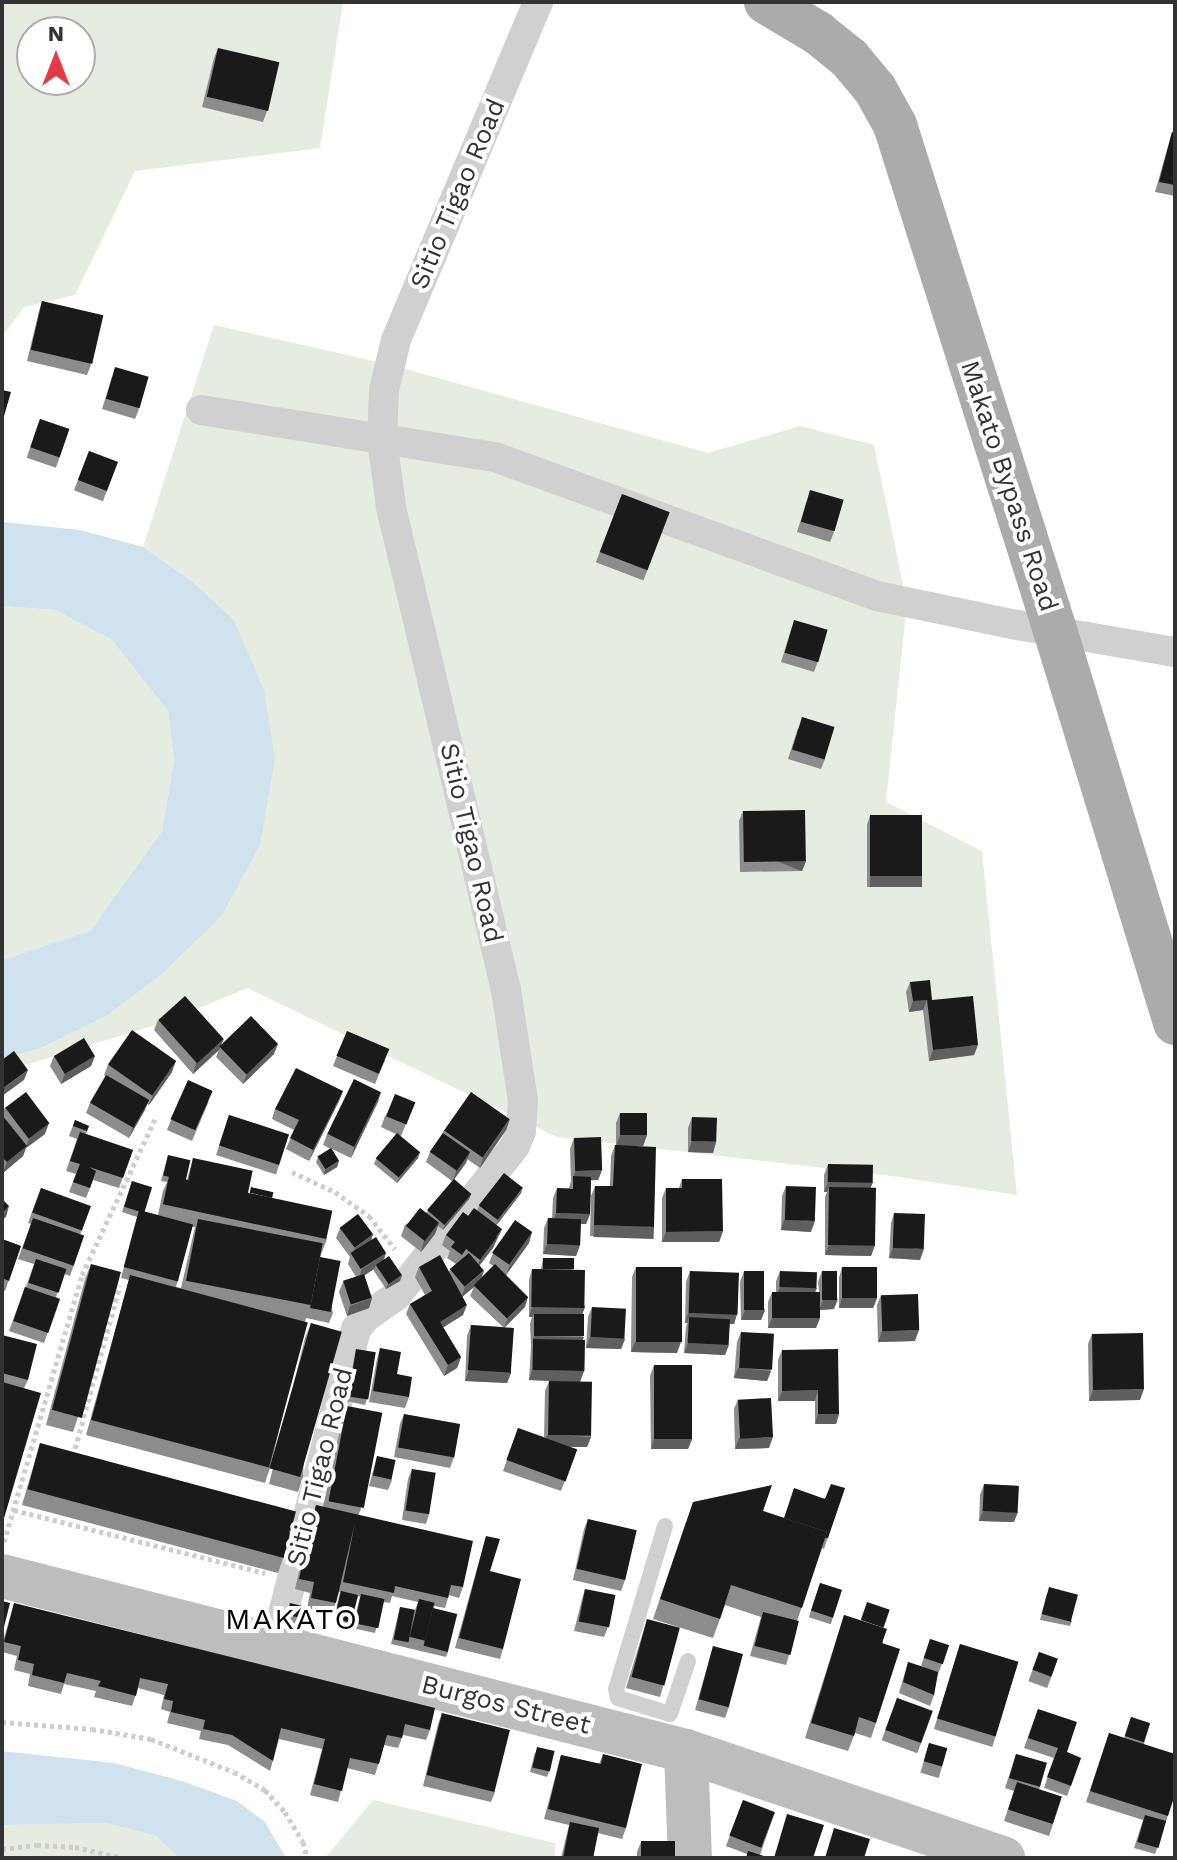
<!DOCTYPE html>
<html>
<head>
<meta charset="utf-8">
<style>
	body { margin:0 }
	#map { position:relative; width:1177px; height:1860px; overflow:hidden; background:#fff; font-family:"Work Sans",sans-serif }
	div>[style] { position:absolute }
	.green>* { inset:0; background:#e6ecdf }
	.water>* { inset:0; background:#cfe2ee }
	.path>* { height:5px; margin-top:-2.5px; transform-origin:0; background:repeating-linear-gradient(90deg,#cdcdcd 0 4px,transparent 0 8px) }
	.lane>* { height:16px; margin:-8px; padding:0 8px; transform-origin:8px; border-radius:8px; background:#d0d0d0 }
	.street>* { height:30px; margin:-15px; padding:0 15px; transform-origin:15px; border-radius:15px; background:#d0d0d0 }
	.secondary>* { height:44px; margin:-22px; padding:0 22px; transform-origin:22px; border-radius:22px; background:#bdbdbd }
	.primary>* { height:44px; margin:-22px; padding:0 22px; transform-origin:22px; border-radius:22px; background:#ababab }
	.wall>* { inset:0; background:#8c8c8c; transform-origin:0 0 }
	.shaded-wall>* { inset:0; background:#5f5f5f; transform-origin:0 0 }
	.building>* { inset:0; background:#1a1a1a; transform-origin:0 0 }
	span { translate:-50% -50%; white-space:nowrap; text-align:center; line-height:1.15; -webkit-text-stroke:8px #fff; paint-order:stroke }
	.street-label { font-size:26px; color:#333 }
	.quarter-label { font-size:30px; color:#000; letter-spacing:2px }
	.frame { position:absolute; inset:0; border:4px solid #333; pointer-events:none }
	.north { position:absolute; left:16px; top:16px; width:80px; height:80px; box-sizing:border-box; background:#fff; border:2px solid #adadad; border-radius:50%; rotate:0deg; font-size:22px; font-weight:700; line-height:32px; text-align:center; color:#333 }
	.north::after { content:''; display:block; margin:auto; width:28px; height:36px; background:#e63946; clip-path:polygon(50% 0,100% 100%,50% 72%,0 100%) }
</style>
</head>
<body>
<div id="map">
	<div class="green">
		<i style="clip-path:polygon(evenodd,2px 2px,343px 2px,320px 148px,135px 171px,75px 295px,24px 307px,2px 337px,2px 2px,32px 32px,80px 32px,80px 80px,32px 80px,32px 32px)"></i>
		<i style="clip-path:polygon(214px 325px,387px 364px,708px 453px,800px 426px,874px 445px,907px 603px,886px 802px,982px 851px,1017px 1195px,892px 1176px,557px 1137px,247px 988px,168px 1021px,2px 1072px,2px 1059px,41px 1048px,108px 1015px,161px 975px,234px 620px,192px 581px,143px 547px)"></i>
		<i style="clip-path:polygon(2px 606px,55px 610px,111px 639px,168px 711px,174px 761px,162px 831px,90px 931px,2px 960px)"></i>
		<i style="clip-path:polygon(373px 1800px,555px 1843px,555px 1858px,325px 1858px)"></i>
		<i style="clip-path:polygon(105px 1823px,156px 1836px,179px 1858px,2px 1858px,2px 1825px)"></i>
	</div>
	<div class="water">
		<i style="clip-path:polygon(2px 522px,80px 530px,143px 547px,192px 581px,234px 620px,264px 690px,275px 759px,260px 845px,222px 915px,161px 975px,108px 1015px,41px 1048px,2px 1059px,2px 960px,90px 931px,162px 831px,174px 761px,168px 711px,111px 639px,55px 610px,2px 606px)"></i>
		<i style="clip-path:polygon(2px 1751px,114px 1763px,182px 1781px,237px 1801px,265px 1822px,286px 1858px,179px 1858px,156px 1836px,105px 1823px,2px 1825px)"></i>
	</div>
	<div class="path">
		<i style="left:292px;top:1172px;width:47px;rotate:24.9deg"></i>
		<i style="left:335px;top:1192px;width:42px;rotate:35.2deg"></i>
		<i style="left:369px;top:1216px;width:42px;rotate:51.8deg"></i>
		<i style="left:73px;top:1456px;width:177px;rotate:-74.6deg"></i>
		<i style="left:14px;top:1510px;width:259px;rotate:14.1deg"></i>
		<i style="left:4px;top:1542px;width:278px;rotate:-73.7deg"></i>
		<i style="left:82px;top:1275px;width:172px;rotate:-64.9deg"></i>
		<i style="left:2px;top:1722px;width:90px;rotate:4.4deg"></i>
		<i style="left:92px;top:1729px;width:60px;rotate:9.6deg"></i>
		<i style="left:151px;top:1739px;width:89px;rotate:21.7deg"></i>
		<i style="left:234px;top:1772px;width:36px;rotate:30deg"></i>
		<i style="left:265px;top:1790px;width:30px;rotate:48deg"></i>
		<i style="left:285px;top:1812px;width:35px;rotate:59deg"></i>
		<i style="left:303px;top:1842px;width:16px;rotate:76deg"></i>
		<i style="left:2px;top:1849px;width:35px;rotate:-7deg"></i>
		<i style="left:37px;top:1845px;width:38px;rotate:3deg"></i>
		<i style="left:75px;top:1847px;width:49px;rotate:12.9deg"></i>
	</div>
	<div class="lane">
		<i style="left:665px;top:1526px;width:170px;rotate:106.7deg"></i>
		<i style="left:616px;top:1689px;width:9px;rotate:77deg"></i>
		<i style="left:618px;top:1698px;width:54px;rotate:17.1deg"></i>
		<i style="left:670px;top:1714px;width:56px;rotate:-71.2deg"></i>
	</div>
	<div class="street">
		<i style="left:201px;top:410px;width:298px;rotate:9.1deg"></i>
		<i style="left:495px;top:457px;width:407px;rotate:20deg"></i>
		<i style="left:877px;top:596px;width:143px;rotate:11.7deg"></i>
		<i style="left:1017px;top:625px;width:160px;rotate:9.7deg"></i>
		<i style="left:275px;top:1645px;width:326px;rotate:-75.6deg"></i>
		<i style="left:356px;top:1329px;width:16px;rotate:-50deg"></i>
		<i style="left:366px;top:1317px;width:38px;rotate:-35deg"></i>
		<i style="left:397px;top:1295px;width:190px;rotate:-51.6deg"></i>
		<i style="left:515px;top:1146px;width:16px;rotate:-68deg"></i>
		<i style="left:521px;top:1131px;width:30px;rotate:-86deg"></i>
		<i style="left:523px;top:1101px;width:112px;rotate:-98.7deg"></i>
		<i style="left:506px;top:990px;width:497px;rotate:-103.4deg"></i>
		<i style="left:391px;top:506px;width:68px;rotate:-97.7deg"></i>
		<i style="left:382px;top:439px;width:49px;rotate:-87.7deg"></i>
		<i style="left:384px;top:390px;width:51px;rotate:-76.5deg"></i>
		<i style="left:396px;top:340px;width:367px;rotate:-67.2deg"></i>
	</div>
	<div class="secondary">
		<i style="left:2px;top:1576px;width:706px;rotate:14.35deg"></i>
		<i style="left:686px;top:1751px;width:335px;rotate:18.7deg"></i>
		<i style="left:686px;top:1751px;width:107px;rotate:87.9deg"></i>
	</div>
	<div class="primary">
		<i style="left:766px;top:2px;width:61px;rotate:30.8deg"></i>
		<i style="left:818px;top:33px;width:40px;rotate:39deg"></i>
		<i style="left:849px;top:58px;width:40px;rotate:50deg"></i>
		<i style="left:875px;top:89px;width:41px;rotate:60.9deg"></i>
		<i style="left:895px;top:125px;width:530px;rotate:72.42deg"></i>
		<i style="left:1055px;top:630px;width:411px;rotate:73deg"></i>
	</div>
	<div class="wall">
		<i style="clip-path:polygon(218px 48px,267px 111px,263px 122px,202px 107px,214px 58px)"></i>
		<i style="clip-path:polygon(1172px 132px,1175px 133px,1175px 196px,1155px 192px)"></i>
		<i style="clip-path:polygon(42px 301px,91px 365px,87px 375px,27px 361px,39px 311px)"></i>
		<i style="clip-path:polygon(112px 377px,139px 409px,135px 419px,102px 409px)"></i>
		<i style="left:40px;top:419px;width:31px;height:41px;rotate:19deg"></i>
		<i style="left:89px;top:451px;width:31px;height:42px;rotate:21deg"></i>
		<i style="left:622px;top:494px;width:51px;height:73px;rotate:21deg"></i>
		<i style="clip-path:polygon(807px 500px,834px 532px,830px 542px,797px 532px)"></i>
		<i style="clip-path:polygon(791px 630px,818px 661px,814px 672px,781px 662px)"></i>
		<i style="clip-path:polygon(798px 728px,825px 759px,821px 769px,788px 759px)"></i>
		<i style="clip-path:polygon(743px 811px,806px 861px,802px 871px,740px 872px,739px 821px)"></i>
		<i style="clip-path:polygon(870px 815px,918px 887px,867px 887px,867px 825px)"></i>
		<i style="clip-path:polygon(910px 982px,974px 1055px,929px 1061px,923px 1010px,909px 1012px,906px 992px)"></i>
		<i style="clip-path:polygon(158px 1020px,221px 1045px,274px 1054px,243px 1084px,216px 1057px,219px 1050px,193px 1074px,154px 1030px)"></i>
		<i style="clip-path:polygon(54px 1056px,95px 1056px,91px 1066px,61px 1084px,50px 1066px)"></i>
		<i style="clip-path:polygon(337px 1056px,385px 1060px,375px 1084px,333px 1066px)"></i>
		<i style="clip-path:polygon(108px 1065px,172px 1072px,149px 1105px,147px 1104px,129px 1138px,86px 1113px,90px 1103px,106px 1076px,104px 1075px)"></i>
		<i style="clip-path:polygon(343px 1091px,339px 1101px,309px 1161px,286px 1149px,294px 1130px,272px 1119px,275px 1109px)"></i>
		<i style="clip-path:polygon(381px 1092px,351px 1158px,332px 1149px,339px 1161px,337px 1167px,324px 1175px,316px 1162px,318px 1157px,331px 1149px,323px 1145px,327px 1134px)"></i>
		<i style="clip-path:polygon(209px 1101px,192px 1141px,167px 1130px,171px 1120px)"></i>
		<i style="clip-path:polygon(415px 1102px,401px 1136px,398px 1135px,420px 1152px,418px 1158px,397px 1183px,374px 1164px,376px 1159px,396px 1134px,381px 1127px,385px 1116px)"></i>
		<i style="clip-path:polygon(5px 1107px,45px 1134px,26px 1148px,23px 1156px,3px 1173px,2px 1115px)"></i>
		<i style="clip-path:polygon(620px 1113px,647px 1135px,643px 1146px,626px 1146px,650px 1238px,590px 1236px,591px 1196px,595px 1186px,610px 1186px,611px 1156px,615px 1145px,616px 1145px,616px 1123px)"></i>
		<i style="left:229px;top:1115px;width:63px;height:42px;rotate:18deg"></i>
		<i style="clip-path:polygon(692px 1117px,716px 1142px,713px 1153px,688px 1152px,688px 1128px)"></i>
		<i style="clip-path:polygon(510px 1119px,506px 1130px,480px 1168px,467px 1159px,454px 1179px,471px 1194px,469px 1199px,443px 1230px,438px 1226px,435px 1234px,421px 1252px,401px 1236px,405px 1225px,426px 1213px,452px 1181px,426px 1162px,430px 1152px,442px 1134px,444px 1130px)"></i>
		<i style="clip-path:polygon(75px 1120px,89px 1126px,86px 1134px,133px 1150px,119px 1188px,93px 1180px,86px 1198px,69px 1192px,76px 1174px,66px 1171px,77px 1139px,69px 1136px)"></i>
		<i style="clip-path:polygon(574px 1138px,602px 1170px,598px 1180px,591px 1180px,590px 1214px,586px 1224px,581px 1224px,580px 1245px,576px 1256px,543px 1254px,544px 1228px,548px 1218px,552px 1218px,553px 1198px,557px 1188px,569px 1188px,571px 1181px,570px 1149px)"></i>
		<i style="clip-path:polygon(evenodd,168px 1155px,185px 1179px,187px 1180px,193px 1158px,249px 1193px,272px 1198px,327px 1239px,320px 1257px,333px 1313px,329px 1323px,306px 1318px,270px 1468px,265px 1483px,86px 1435px,129px 1280px,121px 1278px,137px 1217px,122px 1212px,132px 1181px,145px 1212px,158px 1215px,163px 1191px,167px 1182px,161px 1181px,168px 1155px,192px 1227px,195px 1227px,181px 1288px,176px 1287px,192px 1227px)"></i>
		<i style="clip-path:polygon(828px 1164px,871px 1188px,875px 1245px,871px 1256px,825px 1255px,825px 1197px,827px 1192px,824px 1192px,824px 1175px)"></i>
		<i style="clip-path:polygon(682px 1179px,723px 1231px,719px 1242px,662px 1242px,662px 1198px,666px 1188px,679px 1188px)"></i>
		<i style="clip-path:polygon(786px 1186px,811px 1232px,781px 1230px,782px 1196px)"></i>
		<i style="clip-path:polygon(41px 1188px,91px 1206px,80px 1235px,84px 1236px,70px 1276px,64px 1274px,56px 1297px,60px 1299px,44px 1343px,9px 1331px,25px 1287px,26px 1287px,34px 1264px,18px 1259px,31px 1224px,28px 1223px)"></i>
		<i style="clip-path:polygon(521px 1193px,496px 1225px,502px 1229px,500px 1234px,496px 1239px,493px 1248px,479px 1266px,484px 1271px,481px 1278px,493px 1266px,489px 1263px,493px 1253px,532px 1232px,529px 1243px,506px 1275px,525px 1307px,505px 1327px,511px 1373px,507px 1383px,465px 1381px,467px 1336px,471px 1325px,503px 1327px,470px 1296px,474px 1287px,462px 1296px,463px 1315px,443px 1327px,461px 1357px,457px 1368px,444px 1376px,406px 1314px,410px 1304px,425px 1295px,415px 1277px,419px 1267px,449px 1272px,450px 1269px,456px 1264px,447px 1258px,450px 1251px,442px 1245px,446px 1235px,468px 1216px,477px 1211px,479px 1206px)"></i>
		<i style="clip-path:polygon(894px 1213px,920px 1260px,889px 1258px,891px 1223px)"></i>
		<i style="clip-path:polygon(340px 1228px,373px 1234px,371px 1241px,386px 1253px,384px 1260px,402px 1275px,400px 1281px,386px 1289px,374px 1271px,374px 1269px,364px 1275px,372px 1298px,369px 1308px,347px 1316px,339px 1292px,343px 1282px,356px 1277px,348px 1264px,350px 1257px,336px 1238px)"></i>
		<i style="clip-path:polygon(2px 1239px,21px 1246px,5px 1291px,2px 1290px)"></i>
		<i style="clip-path:polygon(543px 1258px,574px 1270px,585px 1307px,582px 1314px,584px 1371px,580px 1381px,591px 1437px,587px 1447px,570px 1447px,577px 1449px,561px 1491px,503px 1471px,518px 1428px,544px 1437px,545px 1391px,549px 1381px,550px 1381px,529px 1380px,531px 1346px,530px 1324px,532px 1317px,529px 1317px,529px 1280px,532px 1269px,541px 1269px)"></i>
		<i style="clip-path:polygon(91px 1264px,78px 1417px,73px 1432px,46px 1425px,85px 1279px)"></i>
		<i style="clip-path:polygon(636px 1267px,677px 1353px,631px 1352px,632px 1277px)"></i>
		<i style="clip-path:polygon(842px 1267px,877px 1298px,873px 1308px,839px 1308px,839px 1278px)"></i>
		<i style="clip-path:polygon(690px 1271px,737px 1314px,734px 1324px,730px 1324px,725px 1355px,684px 1353px,686px 1327px,687px 1323px,685px 1323px,686px 1282px)"></i>
		<i style="clip-path:polygon(744px 1271px,765px 1310px,761px 1320px,741px 1320px,740px 1282px)"></i>
		<i style="clip-path:polygon(780px 1271px,815px 1292px,819px 1292px,818px 1282px,822px 1271px,834px 1309px,820px 1310px,820px 1318px,816px 1328px,768px 1328px,768px 1302px,772px 1292px,776px 1292px,776px 1281px)"></i>
		<i style="clip-path:polygon(881px 1295px,915px 1341px,878px 1342px,877px 1305px)"></i>
		<i style="clip-path:polygon(592px 1307px,625px 1339px,621px 1349px,586px 1348px,588px 1317px)"></i>
		<i style="clip-path:polygon(311px 1323px,303px 1477px,298px 1492px,269px 1484px,305px 1338px)"></i>
		<i style="clip-path:polygon(741px 1332px,771px 1371px,767px 1381px,734px 1378px,737px 1342px)"></i>
		<i style="clip-path:polygon(1092px 1334px,1140px 1400px,1089px 1401px,1088px 1344px)"></i>
		<i style="clip-path:polygon(2px 1335px,28px 1380px,24px 1388px,2px 1525px)"></i>
		<i style="clip-path:polygon(380px 1348px,397px 1374px,409px 1397px,405px 1408px,369px 1402px,377px 1359px)"></i>
		<i style="clip-path:polygon(356px 1349px,367px 1399px,365px 1405px,346px 1401px)"></i>
		<i style="clip-path:polygon(782px 1350px,839px 1414px,836px 1424px,815px 1424px,815px 1401px,778px 1401px,778px 1360px)"></i>
		<i style="clip-path:polygon(654px 1365px,692px 1439px,688px 1449px,651px 1449px,650px 1376px)"></i>
		<i style="clip-path:polygon(738px 1399px,769px 1448px,735px 1449px,734px 1409px)"></i>
		<i style="clip-path:polygon(347px 1406px,361px 1509px,358px 1515px,463px 1587px,459px 1598px,449px 1595px,445px 1608px,434px 1606px,433px 1608px,448px 1652px,446px 1657px,391px 1644px,400px 1607px,415px 1610px,418px 1602px,392px 1596px,390px 1603px,383px 1602px,375px 1633px,352px 1628px,360px 1597px,358px 1596px,350px 1628px,339px 1626px,341px 1619px,334px 1618px,340px 1592px,339px 1592px,332px 1614px,307px 1608px,310px 1593px,295px 1589px,312px 1516px,316px 1505px,323px 1507px,343px 1416px)"></i>
		<i style="clip-path:polygon(404px 1414px,454px 1457px,450px 1468px,394px 1457px,400px 1424px)"></i>
		<i style="clip-path:polygon(40px 1443px,283px 1558px,278px 1573px,22px 1505px)"></i>
		<i style="clip-path:polygon(377px 1456px,392px 1480px,388px 1490px,369px 1486px)"></i>
		<i style="clip-path:polygon(412px 1469px,429px 1514px,426px 1524px,402px 1520px,408px 1479px)"></i>
		<i style="clip-path:polygon(984px 1484px,1014px 1522px,979px 1521px,980px 1495px)"></i>
		<i style="clip-path:polygon(845px 1488px,824px 1549px,822px 1548px,797px 1621px,789px 1655px,786px 1665px,750px 1656px,761px 1617px,725px 1605px,713px 1638px,653px 1619px,686px 1522px,763px 1511px,784px 1518px)"></i>
		<i style="clip-path:polygon(588px 1519px,625px 1580px,621px 1591px,573px 1580px,584px 1529px)"></i>
		<i style="clip-path:polygon(486px 1536px,490px 1571px,503px 1649px,500px 1659px,455px 1648px)"></i>
		<i style="left:820px;top:1583px;width:23px;height:36px;rotate:18deg"></i>
		<i style="clip-path:polygon(585px 1589px,608px 1627px,604px 1637px,574px 1631px,582px 1599px)"></i>
		<i style="clip-path:polygon(1047px 1593px,1072px 1621px,1070px 1626px,1040px 1620px)"></i>
		<i style="clip-path:polygon(14px 1603px,430px 1730px,426px 1740px,403px 1735px,398px 1748px,384px 1745px,375px 1775px,347px 1768px,338px 1802px,310px 1795px,322px 1749px,279px 1739px,270px 1771px,228px 1745px,199px 1739px,201px 1731px,167px 1723px,170px 1712px,161px 1709px,164px 1695px,138px 1688px,132px 1706px,94px 1697px,96px 1691px,64px 1684px,61px 1694px,28px 1686px,30px 1674px,14px 1670px,17px 1656px,2px 1652px,2px 1645px)"></i>
		<i style="clip-path:polygon(290px 1603px,303px 1619px,301px 1625px,285px 1621px)"></i>
		<i style="clip-path:polygon(844px 1615px,884px 1628px,876px 1723px,871px 1738px,855px 1733px,848px 1751px,805px 1738px)"></i>
		<i style="clip-path:polygon(647px 1619px,663px 1687px,660px 1697px,626px 1688px)"></i>
		<i style="clip-path:polygon(930px 1639px,949px 1645px,938px 1674px,934px 1695px,930px 1706px,899px 1693px,908px 1662px,921px 1666px)"></i>
		<i style="left:960px;top:1644px;width:61px;height:89px;rotate:17deg"></i>
		<i style="clip-path:polygon(713px 1646px,729px 1707px,725px 1718px,695px 1710px)"></i>
		<i style="left:1039px;top:1652px;width:20px;height:31px;rotate:20deg"></i>
		<i style="left:897px;top:1698px;width:38px;height:45px;rotate:20deg"></i>
		<i style="clip-path:polygon(1038px 1709px,1067px 1752px,1081px 1758px,1067px 1796px,1044px 1788px,1054px 1758px,1024px 1748px)"></i>
		<i style="clip-path:polygon(442px 1713px,495px 1792px,491px 1802px,423px 1786px,438px 1724px)"></i>
		<i style="clip-path:polygon(1131px 1717px,1150px 1723px,1144px 1744px,1175px 1794px,1155px 1854px,1134px 1848px,1143px 1820px,1086px 1802px,1109px 1733px,1124px 1738px)"></i>
		<i style="left:929px;top:1743px;width:19px;height:31px;rotate:16deg"></i>
		<i style="clip-path:polygon(535px 1752px,549px 1772px,547px 1777px,530px 1772px)"></i>
		<i style="clip-path:polygon(603px 1754px,626px 1828px,622px 1839px,598px 1833px,593px 1858px,561px 1858px,569px 1825px,544px 1819px,561px 1755px,599px 1764px)"></i>
		<i style="clip-path:polygon(1016px 1754px,1047px 1763px,1039px 1790px,1062px 1797px,1049px 1836px,1004px 1821px,1014px 1791px,1005px 1788px)"></i>
		<i style="clip-path:polygon(743px 1800px,775px 1812px,760px 1855px,747px 1854px,726px 1846px)"></i>
		<i style="clip-path:polygon(641px 1842px,675px 1858px,637px 1858px,637px 1852px)"></i>
	</div>
	<div class="shaded-wall">
		<i style="left:806px;top:861px;width:11px;height:62px;rotate:112deg"></i>
		<i style="left:870px;top:876px;width:52px;height:11px"></i>
		<i style="clip-path:polygon(927px 1000px,923px 1010px,909px 1012px,913px 1001px)"></i>
		<i style="clip-path:polygon(224px 1039px,219px 1050px,193px 1074px,196px 1063px)"></i>
		<i style="clip-path:polygon(278px 1044px,274px 1054px,243px 1084px,247px 1074px)"></i>
		<i style="clip-path:polygon(978px 1045px,974px 1055px,929px 1061px,933px 1050px)"></i>
		<i style="clip-path:polygon(95px 1056px,91px 1066px,61px 1084px,65px 1074px)"></i>
		<i style="clip-path:polygon(176px 1061px,172px 1072px,149px 1105px,153px 1095px)"></i>
		<i style="clip-path:polygon(28px 1070px,24px 1080px,2px 1096px,2px 1089px)"></i>
		<i style="clip-path:polygon(343px 1091px,339px 1101px,309px 1161px,313px 1150px)"></i>
		<i style="clip-path:polygon(381px 1092px,378px 1102px,351px 1158px,354px 1148px)"></i>
		<i style="clip-path:polygon(149px 1100px,145px 1110px,129px 1138px,133px 1127px)"></i>
		<i style="clip-path:polygon(510px 1119px,506px 1130px,480px 1168px,483px 1157px)"></i>
		<i style="clip-path:polygon(49px 1123px,45px 1134px,26px 1148px,23px 1156px,3px 1173px,7px 1162px,26px 1147px,29px 1139px)"></i>
		<i style="clip-path:polygon(620px 1135px,647px 1135px,643px 1146px,616px 1146px)"></i>
		<i style="clip-path:polygon(692px 1141px,716px 1142px,713px 1153px,688px 1152px)"></i>
		<i style="clip-path:polygon(420px 1152px,418px 1158px,397px 1183px,399px 1178px)"></i>
		<i style="clip-path:polygon(470px 1152px,466px 1163px,453px 1181px,456px 1171px)"></i>
		<i style="clip-path:polygon(339px 1161px,337px 1167px,324px 1175px,325px 1170px)"></i>
		<i style="clip-path:polygon(602px 1170px,598px 1180px,573px 1181px,575px 1171px)"></i>
		<i style="clip-path:polygon(828px 1182px,873px 1182px,869px 1192px,829px 1187px,827px 1192px,824px 1192px)"></i>
		<i style="clip-path:polygon(523px 1188px,521px 1193px,496px 1226px,498px 1221px)"></i>
		<i style="clip-path:polygon(471px 1194px,469px 1199px,443px 1230px,445px 1225px)"></i>
		<i style="clip-path:polygon(9px 1206px,6px 1217px,2px 1220px,2px 1214px)"></i>
		<i style="clip-path:polygon(556px 1213px,590px 1214px,586px 1224px,552px 1224px)"></i>
		<i style="clip-path:polygon(784px 1220px,815px 1221px,811px 1232px,781px 1230px)"></i>
		<i style="clip-path:polygon(439px 1223px,435px 1234px,421px 1252px,424px 1241px)"></i>
		<i style="left:594px;top:1225px;width:60px;height:12px;rotate:2deg"></i>
		<i style="clip-path:polygon(502px 1229px,493px 1248px,476px 1270px,480px 1260px)"></i>
		<i style="clip-path:polygon(723px 1231px,719px 1242px,662px 1242px,666px 1232px)"></i>
		<i style="clip-path:polygon(532px 1232px,529px 1243px,506px 1275px,510px 1265px)"></i>
		<i style="clip-path:polygon(373px 1234px,370px 1244px,352px 1255px,355px 1248px)"></i>
		<i style="clip-path:polygon(547px 1244px,580px 1245px,576px 1256px,543px 1254px)"></i>
		<i style="clip-path:polygon(829px 1245px,875px 1245px,871px 1256px,825px 1255px)"></i>
		<i style="clip-path:polygon(893px 1248px,924px 1249px,920px 1260px,889px 1258px)"></i>
		<i style="clip-path:polygon(386px 1253px,382px 1263px,376px 1265px,374px 1269px,358px 1280px,362px 1269px)"></i>
		<i style="clip-path:polygon(484px 1271px,480px 1282px,461px 1298px,465px 1287px)"></i>
		<i style="clip-path:polygon(402px 1275px,400px 1281px,386px 1289px,388px 1284px)"></i>
		<i style="clip-path:polygon(780px 1287px,817px 1288px,813px 1298px,776px 1297px)"></i>
		<i style="clip-path:polygon(528px 1297px,525px 1307px,504px 1328px,508px 1318px)"></i>
		<i style="clip-path:polygon(372px 1298px,369px 1308px,347px 1316px,350px 1306px)"></i>
		<i style="clip-path:polygon(842px 1298px,877px 1298px,873px 1308px,839px 1308px)"></i>
		<i style="clip-path:polygon(838px 1299px,834px 1309px,819px 1310px,823px 1300px)"></i>
		<i style="clip-path:polygon(467px 1305px,463px 1315px,436px 1332px,440px 1322px)"></i>
		<i style="clip-path:polygon(532px 1307px,585px 1307px,581px 1317px,534px 1314px,532px 1317px,529px 1317px)"></i>
		<i style="clip-path:polygon(745px 1310px,765px 1310px,761px 1320px,741px 1320px)"></i>
		<i style="clip-path:polygon(688px 1313px,737px 1314px,734px 1324px,689px 1323px,689px 1317px,687px 1323px,685px 1323px)"></i>
		<i style="clip-path:polygon(772px 1318px,820px 1318px,816px 1328px,768px 1328px)"></i>
		<i style="clip-path:polygon(919px 1330px,915px 1341px,878px 1342px,882px 1331px)"></i>
		<i style="clip-path:polygon(534px 1336px,584px 1337px,580px 1347px,533px 1339px,530px 1346px)"></i>
		<i style="clip-path:polygon(590px 1337px,625px 1339px,621px 1349px,586px 1348px)"></i>
		<i style="clip-path:polygon(635px 1342px,681px 1342px,677px 1353px,631px 1352px)"></i>
		<i style="clip-path:polygon(688px 1343px,729px 1345px,725px 1355px,684px 1353px)"></i>
		<i style="clip-path:polygon(461px 1357px,457px 1368px,444px 1376px,448px 1365px)"></i>
		<i style="clip-path:polygon(738px 1368px,771px 1371px,767px 1381px,734px 1378px)"></i>
		<i style="clip-path:polygon(469px 1370px,511px 1373px,507px 1383px,465px 1381px)"></i>
		<i style="clip-path:polygon(532px 1370px,584px 1371px,580px 1382px,529px 1380px)"></i>
		<i style="clip-path:polygon(1144px 1389px,1140px 1400px,1089px 1401px,1093px 1390px)"></i>
		<i style="clip-path:polygon(818px 1390px,815px 1401px,778px 1401px,782px 1391px)"></i>
		<i style="clip-path:polygon(818px 1414px,839px 1414px,836px 1424px,815px 1424px)"></i>
		<i style="clip-path:polygon(547px 1435px,591px 1437px,587px 1447px,543px 1446px)"></i>
		<i style="clip-path:polygon(773px 1437px,769px 1448px,735px 1449px,739px 1438px)"></i>
		<i style="clip-path:polygon(654px 1439px,692px 1439px,688px 1449px,651px 1449px)"></i>
		<i style="clip-path:polygon(983px 1511px,1018px 1512px,1014px 1522px,979px 1521px)"></i>
	</div>
	<div class="building">
		<i style="left:218px;top:48px;width:63px;height:50px;rotate:13deg"></i>
		<i style="clip-path:polygon(1172px 132px,1175px 133px,1175px 185px,1159px 182px)"></i>
		<i style="left:42px;top:301px;width:63px;height:50px;rotate:13deg"></i>
		<i style="left:115px;top:367px;width:35px;height:33px;rotate:16deg"></i>
		<i style="clip-path:polygon(2px 390px,11px 392px,2px 423px)"></i>
		<i style="left:40px;top:419px;width:31px;height:30px;rotate:19deg"></i>
		<i style="left:89px;top:451px;width:31px;height:31px;rotate:21deg"></i>
		<i style="left:810px;top:490px;width:35px;height:33px;rotate:16deg"></i>
		<i style="left:622px;top:494px;width:51px;height:62px;rotate:21deg"></i>
		<i style="left:794px;top:620px;width:35px;height:34px;rotate:16deg"></i>
		<i style="left:802px;top:717px;width:34px;height:34px;rotate:17deg"></i>
		<i style="left:805px;top:810px;width:51px;height:62px;rotate:89deg"></i>
		<i style="left:870px;top:815px;width:52px;height:61px"></i>
		<i style="clip-path:polygon(930px 980px,932px 1000px,973px 996px,978px 1045px,933px 1050px,927px 1000px,913px 1001px,910px 982px)"></i>
		<i style="left:185px;top:996px;width:58px;height:36px;rotate:48deg"></i>
		<i style="left:251px;top:1016px;width:39px;height:44px;rotate:46deg"></i>
		<i style="left:132px;top:1030px;width:54px;height:42px;rotate:35deg"></i>
		<i style="left:347px;top:1031px;width:46px;height:27px;rotate:23deg"></i>
		<i style="left:84px;top:1038px;width:21px;height:35px;rotate:59deg"></i>
		<i style="clip-path:polygon(14px 1051px,28px 1070px,2px 1089px,2px 1060px)"></i>
		<i style="clip-path:polygon(296px 1068px,343px 1091px,313px 1150px,290px 1138px,299px 1120px,275px 1109px)"></i>
		<i style="left:106px;top:1075px;width:50px;height:32px;rotate:30deg"></i>
		<i style="left:354px;top:1079px;width:30px;height:61px;rotate:26deg"></i>
		<i style="left:188px;top:1080px;width:27px;height:43px;rotate:24deg"></i>
		<i style="left:26px;top:1092px;width:39px;height:26px;rotate:53deg"></i>
		<i style="left:471px;top:1092px;width:47px;height:47px;rotate:35deg"></i>
		<i style="left:395px;top:1094px;width:22px;height:24px;rotate:22deg"></i>
		<i style="left:620px;top:1113px;width:27px;height:22px"></i>
		<i style="clip-path:polygon(2px 1115px,27px 1146px,7px 1162px,2px 1157px)"></i>
		<i style="left:229px;top:1115px;width:63px;height:32px;rotate:18deg"></i>
		<i style="left:692px;top:1117px;width:25px;height:24px;rotate:2deg"></i>
		<i style="clip-path:polygon(75px 1120px,89px 1126px,87px 1131px,73px 1126px)"></i>
		<i style="clip-path:polygon(80px 1132px,133px 1150px,123px 1178px,89px 1167px,96px 1171px,90px 1188px,73px 1182px,80px 1164px,70px 1161px)"></i>
		<i style="left:397px;top:1133px;width:30px;height:33px;rotate:40deg"></i>
		<i style="left:443px;top:1133px;width:33px;height:23px;rotate:35deg"></i>
		<i style="left:601px;top:1137px;width:33px;height:27px;rotate:88deg"></i>
		<i style="clip-path:polygon(615px 1145px,656px 1147px,654px 1227px,594px 1225px,595px 1186px,613px 1186px)"></i>
		<i style="left:331px;top:1148px;width:15px;height:16px;rotate:58deg"></i>
		<i style="left:168px;top:1155px;width:23px;height:21px;rotate:13deg"></i>
		<i style="left:193px;top:1158px;width:61px;height:23px;rotate:12deg"></i>
		<i style="left:828px;top:1164px;width:45px;height:18px;rotate:1deg"></i>
		<i style="left:504px;top:1173px;width:24px;height:41px;rotate:38deg"></i>
		<i style="left:169px;top:1176px;width:167px;height:29px;rotate:12deg"></i>
		<i style="clip-path:polygon(573px 1176px,591px 1177px,590px 1214px,556px 1213px,557px 1188px,573px 1189px)"></i>
		<i style="left:454px;top:1179px;width:23px;height:41px;rotate:41deg"></i>
		<i style="clip-path:polygon(682px 1179px,722px 1179px,723px 1231px,666px 1232px,666px 1188px,682px 1188px)"></i>
		<i style="left:132px;top:1181px;width:21px;height:27px;rotate:17deg"></i>
		<i style="left:786px;top:1186px;width:30px;height:34px;rotate:2deg"></i>
		<i style="left:251px;top:1187px;width:23px;height:6px;rotate:13deg"></i>
		<i style="left:829px;top:1187px;width:47px;height:58px;rotate:1deg"></i>
		<i style="left:41px;top:1188px;width:53px;height:26px;rotate:20deg"></i>
		<i style="clip-path:polygon(2px 1199px,9px 1206px,2px 1214px)"></i>
		<i style="left:420px;top:1208px;width:24px;height:23px;rotate:38deg"></i>
		<i style="left:474px;top:1208px;width:35px;height:10px;rotate:37deg"></i>
		<i style="left:139px;top:1210px;width:56px;height:59px;rotate:15deg"></i>
		<i style="clip-path:polygon(463px 1212px,497px 1237px,480px 1260px,466px 1249px,462px 1255px,451px 1247px,455px 1242px,446px 1235px)"></i>
		<i style="left:894px;top:1213px;width:31px;height:35px;rotate:2deg"></i>
		<i style="left:358px;top:1214px;width:25px;height:23px;rotate:53deg"></i>
		<i style="left:33px;top:1218px;width:54px;height:32px;rotate:19deg"></i>
		<i style="left:548px;top:1218px;width:33px;height:26px;rotate:2deg"></i>
		<i style="left:198px;top:1219px;width:127px;height:63px;rotate:11deg"></i>
		<i style="left:515px;top:1220px;width:21px;height:40px;rotate:35deg"></i>
		<i style="left:376px;top:1237px;width:19px;height:30px;rotate:58deg"></i>
		<i style="clip-path:polygon(2px 1239px,21px 1246px,9px 1281px,2px 1278px)"></i>
		<i style="left:469px;top:1253px;width:23px;height:25px;rotate:50deg"></i>
		<i style="clip-path:polygon(440px 1255px,467px 1305px,440px 1322px,461px 1357px,448px 1365px,410px 1304px,432px 1291px,419px 1267px)"></i>
		<i style="left:389px;top:1256px;width:23px;height:16px;rotate:56deg"></i>
		<i style="left:320px;top:1257px;width:21px;height:52px;rotate:11deg"></i>
		<i style="left:543px;top:1258px;width:31px;height:11px"></i>
		<i style="left:36px;top:1259px;width:32px;height:25px;rotate:18deg"></i>
		<i style="left:91px;top:1264px;width:31px;height:151px;rotate:15deg"></i>
		<i style="left:495px;top:1264px;width:47px;height:30px;rotate:45deg"></i>
		<i style="left:636px;top:1267px;width:46px;height:75px"></i>
		<i style="left:842px;top:1267px;width:35px;height:31px"></i>
		<i style="left:532px;top:1269px;width:53px;height:38px;rotate:1deg"></i>
		<i style="left:690px;top:1271px;width:49px;height:42px;rotate:2deg"></i>
		<i style="left:744px;top:1271px;width:20px;height:39px"></i>
		<i style="left:780px;top:1271px;width:37px;height:16px;rotate:2deg"></i>
		<i style="left:822px;top:1271px;width:15px;height:29px"></i>
		<i style="left:364px;top:1274px;width:25px;height:22px;rotate:72deg"></i>
		<i style="left:130px;top:1275px;width:184px;height:150px;rotate:15deg"></i>
		<i style="left:25px;top:1287px;width:37px;height:36px;rotate:19deg"></i>
		<i style="left:772px;top:1292px;width:48px;height:26px"></i>
		<i style="left:918px;top:1294px;width:36px;height:37px;rotate:88deg"></i>
		<i style="left:592px;top:1307px;width:34px;height:30px;rotate:3deg"></i>
		<i style="left:534px;top:1314px;width:50px;height:22px"></i>
		<i style="left:689px;top:1317px;width:41px;height:26px;rotate:3deg"></i>
		<i style="left:311px;top:1323px;width:32px;height:151px;rotate:16deg"></i>
		<i style="left:471px;top:1325px;width:43px;height:45px;rotate:4deg"></i>
		<i style="left:741px;top:1332px;width:33px;height:36px;rotate:3deg"></i>
		<i style="left:1143px;top:1333px;width:56px;height:51px;rotate:89deg"></i>
		<i style="clip-path:polygon(2px 1335px,37px 1344px,28px 1380px,2px 1373px)"></i>
		<i style="left:533px;top:1339px;width:52px;height:31px;rotate:1deg"></i>
		<i style="clip-path:polygon(380px 1348px,401px 1352px,397px 1374px,412px 1377px,409px 1397px,373px 1391px)"></i>
		<i style="left:356px;top:1349px;width:20px;height:48px;rotate:9deg"></i>
		<i style="clip-path:polygon(838px 1349px,839px 1414px,818px 1414px,818px 1390px,782px 1391px,782px 1350px)"></i>
		<i style="left:654px;top:1365px;width:38px;height:74px"></i>
		<i style="left:549px;top:1381px;width:43px;height:54px;rotate:1deg"></i>
		<i style="clip-path:polygon(2px 1382px,41px 1393px,2px 1525px)"></i>
		<i style="left:771px;top:1398px;width:39px;height:33px;rotate:87deg"></i>
		<i style="left:347px;top:1406px;width:36px;height:97px;rotate:11deg"></i>
		<i style="left:404px;top:1414px;width:57px;height:34px;rotate:10deg"></i>
		<i style="left:518px;top:1428px;width:63px;height:34px;rotate:20deg"></i>
		<i style="left:40px;top:1443px;width:265px;height:48px;rotate:15deg"></i>
		<i style="left:377px;top:1456px;width:19px;height:20px;rotate:12deg"></i>
		<i style="left:412px;top:1469px;width:24px;height:42px;rotate:9deg"></i>
		<i style="clip-path:polygon(831px 1484px,845px 1488px,828px 1538px,825px 1538px,827px 1532px,784px 1518px,794px 1488px,825px 1499px)"></i>
		<i style="left:984px;top:1484px;width:35px;height:27px;rotate:3deg"></i>
		<i style="clip-path:polygon(772px 1485px,763px 1511px,827px 1532px,802px 1608px,731px 1585px,720px 1619px,660px 1599px,693px 1502px)"></i>
		<i style="clip-path:polygon(316px 1505px,473px 1541px,463px 1587px,451px 1585px,448px 1598px,395px 1586px,394px 1593px,343px 1582px,355px 1523px,336px 1603px,311px 1598px,314px 1582px,299px 1579px)"></i>
		<i style="left:588px;top:1519px;width:50px;height:51px;rotate:13deg"></i>
		<i style="clip-path:polygon(486px 1536px,500px 1539px,490px 1571px,521px 1579px,503px 1649px,459px 1638px)"></i>
		<i style="left:820px;top:1583px;width:23px;height:29px;rotate:18deg"></i>
		<i style="left:1049px;top:1587px;width:30px;height:28px;rotate:15deg"></i>
		<i style="left:585px;top:1589px;width:31px;height:33px;rotate:11deg"></i>
		<i style="clip-path:polygon(341px 1591px,358px 1595px,351px 1623px,341px 1620px,343px 1614px,336px 1612px)"></i>
		<i style="left:361px;top:1594px;width:24px;height:30px;rotate:12deg"></i>
		<i style="left:419px;top:1599px;width:16px;height:39px;rotate:14deg"></i>
		<i style="clip-path:polygon(2px 1601px,10px 1603px,2px 1635px)"></i>
		<i style="left:867px;top:1602px;width:24px;height:19px;rotate:19deg"></i>
		<i style="clip-path:polygon(14px 1603px,435px 1708px,430px 1730px,405px 1724px,402px 1738px,387px 1735px,379px 1764px,350px 1758px,342px 1791px,314px 1784px,325px 1739px,281px 1728px,273px 1761px,232px 1735px,203px 1729px,205px 1720px,171px 1712px,173px 1701px,164px 1699px,168px 1684px,140px 1678px,136px 1696px,98px 1686px,101px 1681px,67px 1673px,64px 1683px,32px 1675px,34px 1664px,18px 1660px,21px 1646px,4px 1642px)"></i>
		<i style="left:290px;top:1603px;width:16px;height:12px;rotate:14deg"></i>
		<i style="left:400px;top:1607px;width:15px;height:33px;rotate:11deg"></i>
		<i style="left:433px;top:1608px;width:25px;height:39px;rotate:14deg"></i>
		<i style="left:763px;top:1612px;width:37px;height:35px;rotate:14deg"></i>
		<i style="clip-path:polygon(844px 1615px,887px 1629px,882px 1643px,900px 1649px,876px 1723px,859px 1717px,854px 1736px,811px 1723px)"></i>
		<i style="left:647px;top:1619px;width:34px;height:60px;rotate:15deg"></i>
		<i style="left:930px;top:1639px;width:20px;height:20px;rotate:18deg"></i>
		<i style="left:960px;top:1644px;width:61px;height:78px;rotate:17deg"></i>
		<i style="left:713px;top:1646px;width:31px;height:55px;rotate:15deg"></i>
		<i style="left:1039px;top:1652px;width:20px;height:19px;rotate:20deg"></i>
		<i style="clip-path:polygon(908px 1662px,938px 1672px,934px 1695px,903px 1682px)"></i>
		<i style="left:897px;top:1698px;width:38px;height:34px;rotate:20deg"></i>
		<i style="clip-path:polygon(1038px 1709px,1077px 1722px,1067px 1752px,1081px 1758px,1071px 1786px,1047px 1777px,1058px 1748px,1028px 1738px)"></i>
		<i style="left:442px;top:1713px;width:70px;height:64px;rotate:14deg"></i>
		<i style="left:1131px;top:1717px;width:20px;height:20px;rotate:18deg"></i>
		<i style="clip-path:polygon(1109px 1733px,1175px 1754px,1175px 1794px,1168px 1816px,1090px 1791px)"></i>
		<i style="left:929px;top:1743px;width:19px;height:19px;rotate:16deg"></i>
		<i style="left:537px;top:1747px;width:18px;height:21px;rotate:13deg"></i>
		<i style="clip-path:polygon(603px 1754px,642px 1764px,626px 1828px,548px 1809px,561px 1755px,601px 1764px)"></i>
		<i style="left:1016px;top:1754px;width:32px;height:25px;rotate:16deg"></i>
		<i style="left:1017px;top:1782px;width:47px;height:29px;rotate:18deg"></i>
		<i style="left:743px;top:1800px;width:34px;height:38px;rotate:21deg"></i>
		<i style="clip-path:polygon(787px 1814px,824px 1825px,813px 1858px,774px 1858px)"></i>
		<i style="left:1145px;top:1815px;width:22px;height:28px;rotate:16deg"></i>
		<i style="clip-path:polygon(570px 1822px,599px 1828px,593px 1858px,563px 1858px)"></i>
		<i style="clip-path:polygon(834px 1828px,870px 1839px,864px 1858px,825px 1858px)"></i>
		<i style="left:675px;top:1841px;width:17px;height:34px;rotate:90deg"></i>
		<i style="clip-path:polygon(748px 1851px,767px 1857px,766px 1858px,746px 1858px)"></i>
	</div>
	<div class="street-label">
		<span style="left:458px;top:194px;rotate:-67deg">Sitio Tigao Road</span>
		<span style="left:1009px;top:486px;rotate:72deg">Makato Bypass Road</span>
		<span style="left:471px;top:843px;rotate:77deg">Sitio Tigao Road</span>
		<span style="left:320px;top:1467px;rotate:-76deg">Sitio Tigao Road</span>
		<span style="left:506px;top:1705px;rotate:14deg">Burgos Street</span>
	</div>
	<div class="quarter-label">
		<span style="left:292px;top:1619px">MAKATO</span>
	</div>
	<div class="frame"></div>
	<div class="north">N</div>
</div>
</body>
</html>
